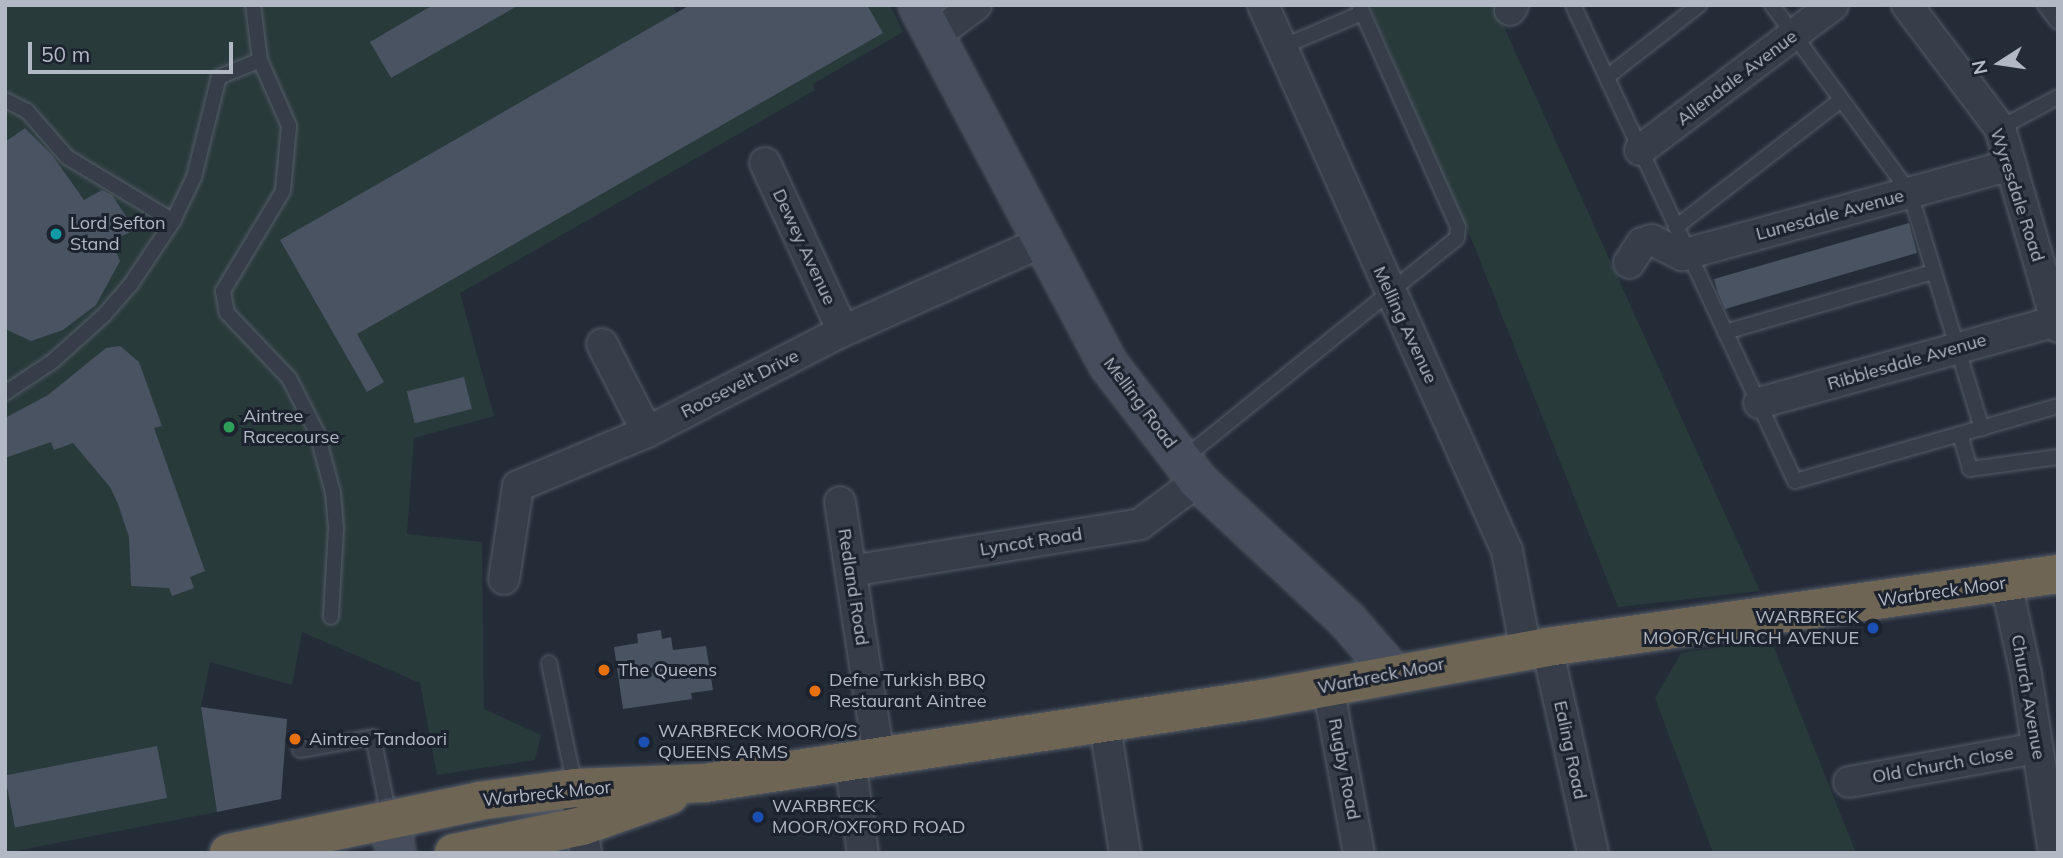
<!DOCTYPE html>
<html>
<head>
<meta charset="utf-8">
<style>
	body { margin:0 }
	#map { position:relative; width:2063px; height:858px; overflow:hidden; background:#242c38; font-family:Mulish,sans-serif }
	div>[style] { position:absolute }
	.green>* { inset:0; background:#293a3b }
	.building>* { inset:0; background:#4a5362; transform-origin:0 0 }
	.roads { filter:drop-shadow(0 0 2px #555c67) drop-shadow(0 0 2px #555c67) }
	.lane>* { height:14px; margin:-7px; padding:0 7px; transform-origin:7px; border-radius:7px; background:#373e49 }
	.street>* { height:30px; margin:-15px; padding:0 15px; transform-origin:15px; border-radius:15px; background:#373e49 }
	.secondary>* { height:38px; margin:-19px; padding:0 19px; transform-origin:19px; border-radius:19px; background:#464d5c }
	.highway>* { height:38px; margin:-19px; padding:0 19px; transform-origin:19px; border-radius:19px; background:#6e6555 }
	.dots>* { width:19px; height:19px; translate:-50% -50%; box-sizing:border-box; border:4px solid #1c232e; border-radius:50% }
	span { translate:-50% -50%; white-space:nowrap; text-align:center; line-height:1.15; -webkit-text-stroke:6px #1c232e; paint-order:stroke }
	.street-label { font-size:18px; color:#b2b9c5 }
	.poi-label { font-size:18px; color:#b2b9c5 }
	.left { translate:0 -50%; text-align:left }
	.right { translate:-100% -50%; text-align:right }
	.frame { position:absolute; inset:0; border:7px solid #b2b9c5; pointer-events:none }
	.north { position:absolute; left:1965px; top:28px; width:70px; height:70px; -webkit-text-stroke:5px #1c232e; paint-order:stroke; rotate:258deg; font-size:19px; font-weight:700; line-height:28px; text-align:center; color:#b2b9c5 }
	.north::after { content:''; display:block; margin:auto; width:24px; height:32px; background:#b2b9c5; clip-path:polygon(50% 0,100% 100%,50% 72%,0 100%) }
	.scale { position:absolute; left:28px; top:42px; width:205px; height:32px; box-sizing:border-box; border:4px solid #b2b9c5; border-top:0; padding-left:9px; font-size:21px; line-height:24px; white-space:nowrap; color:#b2b9c5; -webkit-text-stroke:5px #1c232e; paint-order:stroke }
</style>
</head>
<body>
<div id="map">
	<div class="green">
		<i style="clip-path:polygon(5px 5px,672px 5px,678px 14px,694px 5px,890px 5px,903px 32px,813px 84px,815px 90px,460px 293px,494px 416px,414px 438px,407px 534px,482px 542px,484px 709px,541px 735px,535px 760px,437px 775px,420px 683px,302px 632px,292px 685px,210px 662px,201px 707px,217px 812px,5px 853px)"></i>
		<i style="clip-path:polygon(1369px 5px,1494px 5px,1760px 591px,1618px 607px,1471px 238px)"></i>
		<i style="clip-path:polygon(1771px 640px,1856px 853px,1713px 853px,1655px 698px,1681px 653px)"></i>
	</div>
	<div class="building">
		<i style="clip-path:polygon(433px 5px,519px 5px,391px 78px,370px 42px)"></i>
		<i style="clip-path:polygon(690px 5px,867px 5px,883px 33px,357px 334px,384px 382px,367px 392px,280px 240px)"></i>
		<i style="clip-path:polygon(25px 128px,52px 155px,84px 200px,102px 190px,112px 195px,135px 230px,111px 241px,120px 261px,96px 305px,63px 330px,31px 341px,5px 329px,5px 142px)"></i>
		<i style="clip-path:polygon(1909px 223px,1917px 253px,1725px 309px,1718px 293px,1714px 279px)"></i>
		<i style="clip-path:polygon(120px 346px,139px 362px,162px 426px,154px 428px,205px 571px,190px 577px,194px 588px,172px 596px,169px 588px,131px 586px,129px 537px,118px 504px,110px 487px,73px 443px,54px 450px,51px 442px,5px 458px,5px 418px,48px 395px,106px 348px)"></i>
		<i style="left:464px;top:377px;width:33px;height:59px;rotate:76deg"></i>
		<i style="clip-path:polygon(661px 630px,662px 639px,671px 637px,673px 650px,706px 646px,713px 690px,691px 693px,692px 699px,623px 709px,614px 647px,638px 643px,637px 634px)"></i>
		<i style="clip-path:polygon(201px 707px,287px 719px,281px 799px,217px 812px)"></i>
		<i style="left:157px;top:746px;width:53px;height:155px;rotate:79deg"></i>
	</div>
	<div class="roads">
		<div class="lane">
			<i style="left:1573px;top:5px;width:525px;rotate:65deg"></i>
			<i style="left:1795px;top:481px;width:273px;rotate:-15.9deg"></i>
			<i style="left:1772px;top:5px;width:233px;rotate:53.7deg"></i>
			<i style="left:1910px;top:193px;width:246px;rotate:73deg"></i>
			<i style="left:2045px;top:5px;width:21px;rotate:53deg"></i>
			<i style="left:1282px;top:47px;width:87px;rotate:-23deg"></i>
			<i style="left:260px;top:60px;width:72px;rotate:66.3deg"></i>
			<i style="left:289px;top:126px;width:65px;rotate:95.3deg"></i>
			<i style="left:283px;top:191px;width:117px;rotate:121deg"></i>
			<i style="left:223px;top:291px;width:22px;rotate:80deg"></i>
			<i style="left:227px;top:313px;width:90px;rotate:46.4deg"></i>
			<i style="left:289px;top:378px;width:62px;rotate:63deg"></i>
			<i style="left:317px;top:433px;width:62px;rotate:75.1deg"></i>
			<i style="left:333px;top:493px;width:36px;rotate:85deg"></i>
			<i style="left:336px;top:529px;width:88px;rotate:93.3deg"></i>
			<i style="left:1607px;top:77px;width:117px;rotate:-38deg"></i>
			<i style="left:5px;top:100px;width:25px;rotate:27deg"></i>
			<i style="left:27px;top:111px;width:61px;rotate:49deg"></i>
			<i style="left:67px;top:157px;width:124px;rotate:31.1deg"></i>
			<i style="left:2000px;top:128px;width:66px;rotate:-28.1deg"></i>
			<i style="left:1676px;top:227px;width:208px;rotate:-37.6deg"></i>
			<i style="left:1725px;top:332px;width:216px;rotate:-16.1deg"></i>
			<i style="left:5px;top:393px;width:58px;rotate:-33.7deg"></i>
			<i style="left:53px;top:361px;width:69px;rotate:-42deg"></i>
			<i style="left:104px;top:315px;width:41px;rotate:-48.9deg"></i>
			<i style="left:131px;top:284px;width:76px;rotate:-56.3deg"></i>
			<i style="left:173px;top:221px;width:49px;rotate:-64.5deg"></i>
			<i style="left:194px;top:177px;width:103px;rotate:-76deg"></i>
			<i style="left:219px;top:77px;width:44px;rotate:-22.5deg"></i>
			<i style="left:260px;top:60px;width:55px;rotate:-97.3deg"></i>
			<i style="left:1960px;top:434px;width:36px;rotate:74deg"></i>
			<i style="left:1970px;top:469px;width:89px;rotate:-7.8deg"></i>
			<i style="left:1183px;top:459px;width:352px;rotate:-38.9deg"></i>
			<i style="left:1457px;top:238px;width:11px;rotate:-85deg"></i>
			<i style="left:1458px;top:227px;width:243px;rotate:-114deg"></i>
			<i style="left:549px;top:663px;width:126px;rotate:78.1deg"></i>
			<i style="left:300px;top:750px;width:74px;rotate:-10.1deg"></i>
			<i style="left:373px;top:737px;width:81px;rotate:78.6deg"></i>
		</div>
		<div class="street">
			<i style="left:1263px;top:5px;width:598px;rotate:65.92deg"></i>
			<i style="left:1507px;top:551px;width:102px;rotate:79.2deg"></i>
			<i style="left:1907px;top:5px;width:154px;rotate:52.9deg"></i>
			<i style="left:2000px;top:128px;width:207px;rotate:73.8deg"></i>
			<i style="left:1510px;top:10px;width:6px;rotate:-59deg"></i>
			<i style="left:933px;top:37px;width:54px;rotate:-36.7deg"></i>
			<i style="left:1640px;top:150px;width:241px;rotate:-36.9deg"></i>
			<i style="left:765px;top:163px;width:185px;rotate:65.1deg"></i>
			<i style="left:1629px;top:263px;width:24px;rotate:-57deg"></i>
			<i style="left:1642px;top:243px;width:10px;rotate:-17deg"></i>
			<i style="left:1652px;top:240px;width:34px;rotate:27deg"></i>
			<i style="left:1682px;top:255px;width:341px;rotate:-15.3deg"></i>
			<i style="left:602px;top:344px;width:99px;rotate:62.9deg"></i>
			<i style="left:1759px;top:403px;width:308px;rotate:-15.4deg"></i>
			<i style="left:840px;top:502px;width:257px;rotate:81.3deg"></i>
			<i style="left:851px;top:571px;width:293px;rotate:-9.2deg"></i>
			<i style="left:1140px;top:524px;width:72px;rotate:-36.6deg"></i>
			<i style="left:504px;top:579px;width:94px;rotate:-81.4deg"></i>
			<i style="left:518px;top:486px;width:140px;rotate:-22.7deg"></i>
			<i style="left:647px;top:432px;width:220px;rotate:-27.3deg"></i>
			<i style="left:843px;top:331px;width:222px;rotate:-24.1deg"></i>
			<i style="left:2006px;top:583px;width:93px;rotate:77.6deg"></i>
			<i style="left:2026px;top:674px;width:181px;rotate:81.1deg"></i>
			<i style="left:1547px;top:647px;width:211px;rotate:77.4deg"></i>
			<i style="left:1328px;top:686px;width:170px;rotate:79.5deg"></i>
			<i style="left:1104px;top:720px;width:135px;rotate:81deg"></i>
			<i style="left:850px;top:761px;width:93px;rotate:82deg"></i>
			<i style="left:1849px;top:782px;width:191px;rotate:-10.3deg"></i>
			<i style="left:578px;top:805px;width:49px;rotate:80.5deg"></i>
		</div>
		<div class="secondary">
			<i style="left:918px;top:5px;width:406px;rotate:62.1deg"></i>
			<i style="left:1108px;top:364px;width:148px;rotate:52.4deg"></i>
			<i style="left:1198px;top:481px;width:204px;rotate:43deg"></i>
			<i style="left:1347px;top:620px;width:72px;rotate:49deg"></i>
			<i style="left:390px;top:817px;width:36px;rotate:81deg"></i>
		</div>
		<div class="highway">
			<i style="left:229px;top:853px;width:255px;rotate:-11.7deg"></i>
			<i style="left:479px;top:801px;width:97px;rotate:-7.7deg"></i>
			<i style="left:575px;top:788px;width:130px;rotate:-2.2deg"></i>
			<i style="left:705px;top:783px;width:563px;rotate:-8.58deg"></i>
			<i style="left:1262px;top:699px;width:290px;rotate:-10.3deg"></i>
			<i style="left:1547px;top:647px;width:516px;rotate:-8.13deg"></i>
			<i style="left:454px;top:853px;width:131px;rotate:-11.9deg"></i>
			<i style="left:582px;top:826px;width:93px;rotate:-19.4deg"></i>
		</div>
	</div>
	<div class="dots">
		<i style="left:56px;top:234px;background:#0f9aa8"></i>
		<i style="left:229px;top:427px;background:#2e9e5b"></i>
		<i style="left:1873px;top:628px;background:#1a4fb4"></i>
		<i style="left:604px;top:670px;background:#e8710a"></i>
		<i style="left:815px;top:691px;background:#e8710a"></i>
		<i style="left:295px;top:739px;background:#e8710a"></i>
		<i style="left:644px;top:742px;background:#1a4fb4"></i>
		<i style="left:758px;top:817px;background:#1a4fb4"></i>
	</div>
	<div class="street-label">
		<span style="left:1737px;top:78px;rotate:-37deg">Allendale Avenue</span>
		<span style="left:2017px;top:195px;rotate:72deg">Wyresdale Road</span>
		<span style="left:1830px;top:215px;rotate:-15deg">Lunesdale Avenue</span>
		<span style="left:804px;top:247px;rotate:65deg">Dewey Avenue</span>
		<span style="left:1405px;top:325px;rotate:65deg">Melling Avenue</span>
		<span style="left:1907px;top:362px;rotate:-16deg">Ribblesdale Avenue</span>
		<span style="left:740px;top:384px;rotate:-27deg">Roosevelt Drive</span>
		<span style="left:1140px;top:403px;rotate:53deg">Melling Road</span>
		<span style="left:1031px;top:542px;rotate:-9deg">Lyncot Road</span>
		<span style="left:853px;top:587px;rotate:81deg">Redland Road</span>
		<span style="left:1942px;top:592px;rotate:-8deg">Warbreck Moor</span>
		<span style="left:1381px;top:676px;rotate:-11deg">Warbreck Moor</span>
		<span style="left:2028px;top:697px;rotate:80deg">Church Avenue</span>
		<span style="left:1570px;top:750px;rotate:78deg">Ealing Road</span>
		<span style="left:1943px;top:765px;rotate:-10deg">Old Church Close</span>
		<span style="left:1344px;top:769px;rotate:79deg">Rugby Road</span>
		<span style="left:547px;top:794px;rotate:-6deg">Warbreck Moor</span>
	</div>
	<div class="poi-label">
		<span class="left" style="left:70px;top:234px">Lord Sefton<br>Stand</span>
		<span class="left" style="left:243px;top:427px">Aintree<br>Racecourse</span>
		<span class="right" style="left:1859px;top:628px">WARBRECK<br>MOOR/CHURCH AVENUE</span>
		<span class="left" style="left:618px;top:670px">The Queens</span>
		<span class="left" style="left:829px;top:691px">Defne Turkish BBQ<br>Restaurant Aintree</span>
		<span class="left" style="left:658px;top:742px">WARBRECK MOOR/O/S<br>QUEENS ARMS</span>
		<span class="left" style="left:309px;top:739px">Aintree Tandoori</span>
		<span class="left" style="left:772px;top:817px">WARBRECK<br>MOOR/OXFORD ROAD</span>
	</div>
	<div class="frame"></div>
	<div class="north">N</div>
	<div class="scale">50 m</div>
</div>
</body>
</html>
